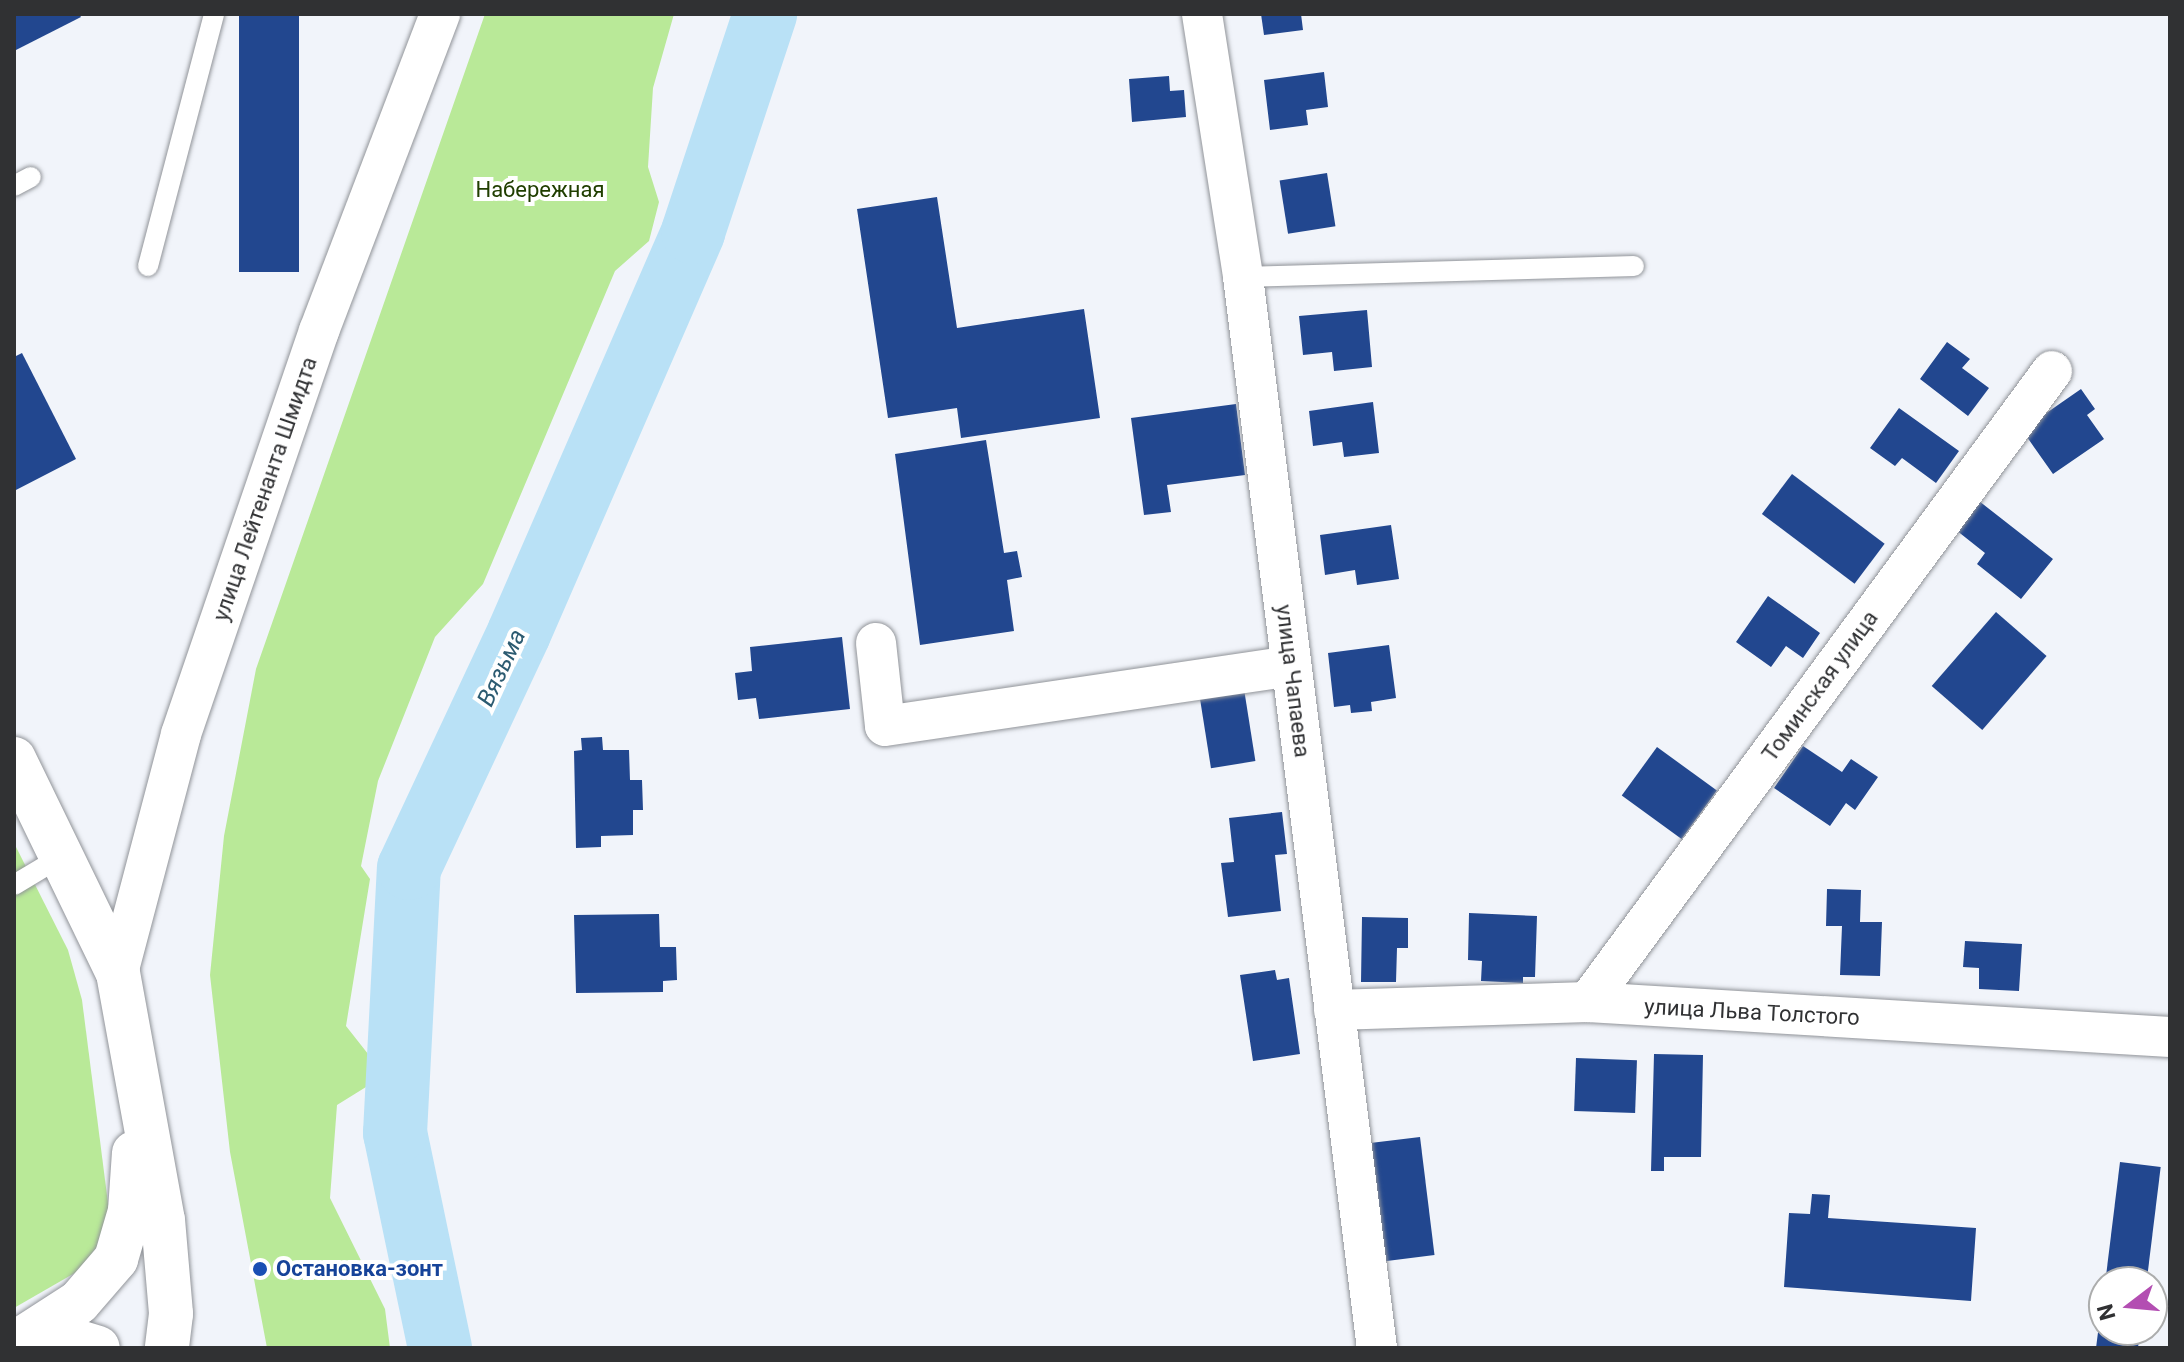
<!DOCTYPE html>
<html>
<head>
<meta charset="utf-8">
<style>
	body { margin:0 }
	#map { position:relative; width:2184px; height:1362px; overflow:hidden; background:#f1f4fa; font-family:Roboto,sans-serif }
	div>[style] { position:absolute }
	.green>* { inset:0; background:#b9e998 }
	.river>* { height:64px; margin:-32px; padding:0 32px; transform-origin:32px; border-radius:32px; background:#b9e1f6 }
	.building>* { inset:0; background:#22478f; transform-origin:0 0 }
	.roads { filter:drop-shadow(0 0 2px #919499) drop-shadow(0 0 2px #919499) }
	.lane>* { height:20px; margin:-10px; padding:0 10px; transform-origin:10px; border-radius:10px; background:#fff }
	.street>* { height:40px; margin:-20px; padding:0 20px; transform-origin:20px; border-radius:20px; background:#fff }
	.primary>* { height:44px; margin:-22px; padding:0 22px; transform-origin:22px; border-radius:22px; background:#fff }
	.dots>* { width:22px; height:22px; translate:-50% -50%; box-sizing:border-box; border:4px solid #fff; border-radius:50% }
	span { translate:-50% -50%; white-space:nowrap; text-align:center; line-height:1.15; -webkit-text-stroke:8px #fff; paint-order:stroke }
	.park-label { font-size:22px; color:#203e00 }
	.street-label { font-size:22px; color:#303133 }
	.transit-label { font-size:22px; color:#164399; font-weight:700 }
	.left { translate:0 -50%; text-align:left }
	.water-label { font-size:24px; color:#2c5b71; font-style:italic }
	.frame { position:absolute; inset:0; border:16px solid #303133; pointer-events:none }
	.north { position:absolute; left:2088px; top:1266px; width:80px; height:80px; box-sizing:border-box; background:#fff; border:2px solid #acadad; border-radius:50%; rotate:254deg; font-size:22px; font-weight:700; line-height:32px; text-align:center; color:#303133 }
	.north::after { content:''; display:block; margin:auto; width:28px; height:36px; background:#b34eb2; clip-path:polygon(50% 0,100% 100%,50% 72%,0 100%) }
</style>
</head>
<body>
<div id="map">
	<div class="green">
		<i style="clip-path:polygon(485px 14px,674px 14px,653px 88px,648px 167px,659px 202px,649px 241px,615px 271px,483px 584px,435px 637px,378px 781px,361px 866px,370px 879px,346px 1026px,372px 1059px,366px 1087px,337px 1105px,330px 1198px,385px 1309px,390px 1348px,267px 1348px,230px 1152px,210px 975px,224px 836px,256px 669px)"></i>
		<i style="clip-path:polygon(14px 843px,68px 950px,82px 1000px,109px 1211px,98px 1245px,80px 1270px,14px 1308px)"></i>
	</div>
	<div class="river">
		<i style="left:440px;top:1348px;width:220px;rotate:-101.8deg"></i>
		<i style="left:395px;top:1133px;width:265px;rotate:-87deg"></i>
		<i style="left:409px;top:868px;width:259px;rotate:-64.9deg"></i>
		<i style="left:519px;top:633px;width:437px;rotate:-66.5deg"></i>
		<i style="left:693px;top:232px;width:230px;rotate:-71.7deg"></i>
	</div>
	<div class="building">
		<i style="clip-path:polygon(14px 14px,79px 14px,81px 17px,14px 51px)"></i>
		<i style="left:239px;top:14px;width:60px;height:258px"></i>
		<i style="clip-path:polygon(1261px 14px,1301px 14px,1303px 30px,1264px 35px)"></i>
		<i style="clip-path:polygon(1324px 72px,1328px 107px,1306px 110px,1308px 125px,1270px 130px,1264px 80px)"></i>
		<i style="clip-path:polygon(1169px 76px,1170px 91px,1184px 90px,1186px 117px,1132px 122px,1129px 79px)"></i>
		<i style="left:1327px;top:173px;width:54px;height:48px;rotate:81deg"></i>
		<i style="clip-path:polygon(937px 197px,957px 328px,1084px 309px,1100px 418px,961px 438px,957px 408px,888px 418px,857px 209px)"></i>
		<i style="clip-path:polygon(1367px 310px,1372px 367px,1334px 371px,1332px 352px,1303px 355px,1299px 316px)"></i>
		<i style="clip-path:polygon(1947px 342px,1970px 359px,1962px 368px,1989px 388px,1968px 416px,1920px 379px)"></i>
		<i style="clip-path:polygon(22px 353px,76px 459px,14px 491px,14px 357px)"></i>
		<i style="clip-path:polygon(2081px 389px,2095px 409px,2087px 415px,2104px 439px,2053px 474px,2022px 430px)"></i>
		<i style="clip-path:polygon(1373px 402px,1379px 453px,1344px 457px,1342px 442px,1313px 446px,1309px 411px)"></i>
		<i style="clip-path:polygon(1236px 404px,1245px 475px,1167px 485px,1171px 512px,1144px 515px,1131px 418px)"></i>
		<i style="clip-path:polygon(1899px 408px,1959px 451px,1936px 483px,1902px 458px,1895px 466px,1870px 448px)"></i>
		<i style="clip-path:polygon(986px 440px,1004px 553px,1017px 551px,1022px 577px,1007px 580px,1014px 631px,920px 645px,895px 454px)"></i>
		<i style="left:1792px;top:474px;width:116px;height:50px;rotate:37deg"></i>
		<i style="clip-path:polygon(1979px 501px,2053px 559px,2021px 599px,1977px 564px,1985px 553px,1956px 530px)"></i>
		<i style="clip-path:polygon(1391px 525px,1399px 579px,1357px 585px,1355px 570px,1325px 575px,1320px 535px)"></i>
		<i style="clip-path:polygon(1768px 596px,1820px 633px,1803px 658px,1786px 646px,1771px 667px,1736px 642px)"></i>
		<i style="left:1996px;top:612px;width:67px;height:98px;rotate:41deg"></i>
		<i style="clip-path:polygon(842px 637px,850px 709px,759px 719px,756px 698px,738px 700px,735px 673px,752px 671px,750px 647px)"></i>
		<i style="clip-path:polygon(1389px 645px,1396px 698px,1371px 702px,1372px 711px,1351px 713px,1350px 705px,1334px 707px,1328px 653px)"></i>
		<i style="left:1244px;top:689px;width:73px;height:45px;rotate:81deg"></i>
		<i style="clip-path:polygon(602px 737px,603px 750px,629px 750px,630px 780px,642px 780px,643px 810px,633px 810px,633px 835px,601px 836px,601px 847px,576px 848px,574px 751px,582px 750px,581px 738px)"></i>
		<i style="clip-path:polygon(1803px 746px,1842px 772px,1851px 759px,1878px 777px,1855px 810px,1846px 803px,1830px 826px,1774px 788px)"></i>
		<i style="left:1657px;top:747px;width:74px;height:60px;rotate:36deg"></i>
		<i style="clip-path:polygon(1282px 812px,1287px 854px,1275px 855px,1281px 911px,1228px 917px,1221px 863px,1234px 862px,1229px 818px)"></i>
		<i style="clip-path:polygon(1827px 889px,1861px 890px,1860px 922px,1882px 922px,1880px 976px,1840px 975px,1842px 926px,1826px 926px)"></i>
		<i style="clip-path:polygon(1469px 913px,1537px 916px,1535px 977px,1523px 977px,1523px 983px,1481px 981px,1482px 961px,1468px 960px)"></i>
		<i style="clip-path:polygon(659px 914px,660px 947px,676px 947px,677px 980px,663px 981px,663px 992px,576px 993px,574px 915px)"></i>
		<i style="clip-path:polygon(1362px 917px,1408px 918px,1408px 948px,1397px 948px,1396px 982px,1361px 982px)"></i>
		<i style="clip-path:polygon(1965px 941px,2022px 944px,2019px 991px,1979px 989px,1979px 968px,1963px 967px)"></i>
		<i style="clip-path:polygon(1275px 970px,1277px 980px,1289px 978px,1300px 1054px,1253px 1061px,1240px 975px)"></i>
		<i style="clip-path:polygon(1654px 1054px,1703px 1055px,1701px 1157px,1664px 1157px,1664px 1171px,1651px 1171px)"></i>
		<i style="left:1576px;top:1058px;width:61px;height:53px;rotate:2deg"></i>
		<i style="left:1420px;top:1137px;width:119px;height:52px;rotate:83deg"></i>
		<i style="left:2120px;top:1162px;width:41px;height:121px;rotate:7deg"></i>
		<i style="clip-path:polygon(1812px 1194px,1830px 1195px,1828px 1218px,1976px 1228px,1971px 1301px,1784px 1287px,1789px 1213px,1810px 1214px)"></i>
		<i style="clip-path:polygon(2102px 1301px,2104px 1330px,2140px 1330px,2138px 1348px,2096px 1348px)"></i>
	</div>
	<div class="roads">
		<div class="lane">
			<i style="left:14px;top:186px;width:19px;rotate:-28deg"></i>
			<i style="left:148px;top:266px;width:260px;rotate:-75.3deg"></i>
			<i style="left:1243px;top:277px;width:391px;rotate:-1.6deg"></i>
			<i style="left:14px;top:885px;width:58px;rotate:-31deg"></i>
		</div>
		<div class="street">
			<i style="left:1202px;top:14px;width:266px;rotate:81.1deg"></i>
			<i style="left:1243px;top:277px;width:1079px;rotate:82.87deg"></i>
			<i style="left:876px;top:643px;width:83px;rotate:83.8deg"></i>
			<i style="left:885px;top:726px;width:410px;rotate:-8.4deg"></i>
			<i style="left:118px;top:973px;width:247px;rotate:-75.2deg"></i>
			<i style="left:181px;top:734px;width:426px;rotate:-71.1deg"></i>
			<i style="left:319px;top:331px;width:339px;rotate:-69.1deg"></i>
			<i style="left:1588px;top:1002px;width:783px;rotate:-53.67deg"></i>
			<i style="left:1334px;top:1010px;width:254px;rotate:-1.8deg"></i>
			<i style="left:1588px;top:1002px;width:583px;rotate:3.44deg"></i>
		</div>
		<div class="primary">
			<i style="left:14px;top:759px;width:238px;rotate:64.1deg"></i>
			<i style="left:118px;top:973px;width:251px;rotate:79.7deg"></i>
			<i style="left:163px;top:1220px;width:94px;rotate:85.1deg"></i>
			<i style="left:171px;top:1314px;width:34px;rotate:97deg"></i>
			<i style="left:21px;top:1340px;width:48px;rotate:-1.2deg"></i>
			<i style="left:69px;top:1339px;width:30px;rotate:17deg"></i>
			<i style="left:14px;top:1344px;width:77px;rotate:-32.9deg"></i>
			<i style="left:79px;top:1302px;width:57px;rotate:-49.3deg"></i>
			<i style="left:116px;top:1259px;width:50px;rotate:-73.7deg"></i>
			<i style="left:130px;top:1211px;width:58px;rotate:-86.1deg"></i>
		</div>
	</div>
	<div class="dots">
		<i style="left:260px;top:1269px;background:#1a4fb4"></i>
	</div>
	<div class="park-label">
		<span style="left:540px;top:190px">Набережная</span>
	</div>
	<div class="street-label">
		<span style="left:265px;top:489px;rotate:-71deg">улица Лейтенанта Шмидта</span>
		<span style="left:1293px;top:681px;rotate:83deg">улица Чапаева</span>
		<span style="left:1820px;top:686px;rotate:-54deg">Томинская улица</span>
		<span style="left:1752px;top:1012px;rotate:3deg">улица Льва Толстого</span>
	</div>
	<div class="transit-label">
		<span class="left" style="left:276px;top:1269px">Остановка-зонт</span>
	</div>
	<div class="water-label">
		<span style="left:502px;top:668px;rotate:-65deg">Вязьма</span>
	</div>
	<div class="frame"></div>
	<div class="north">N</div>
</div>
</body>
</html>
